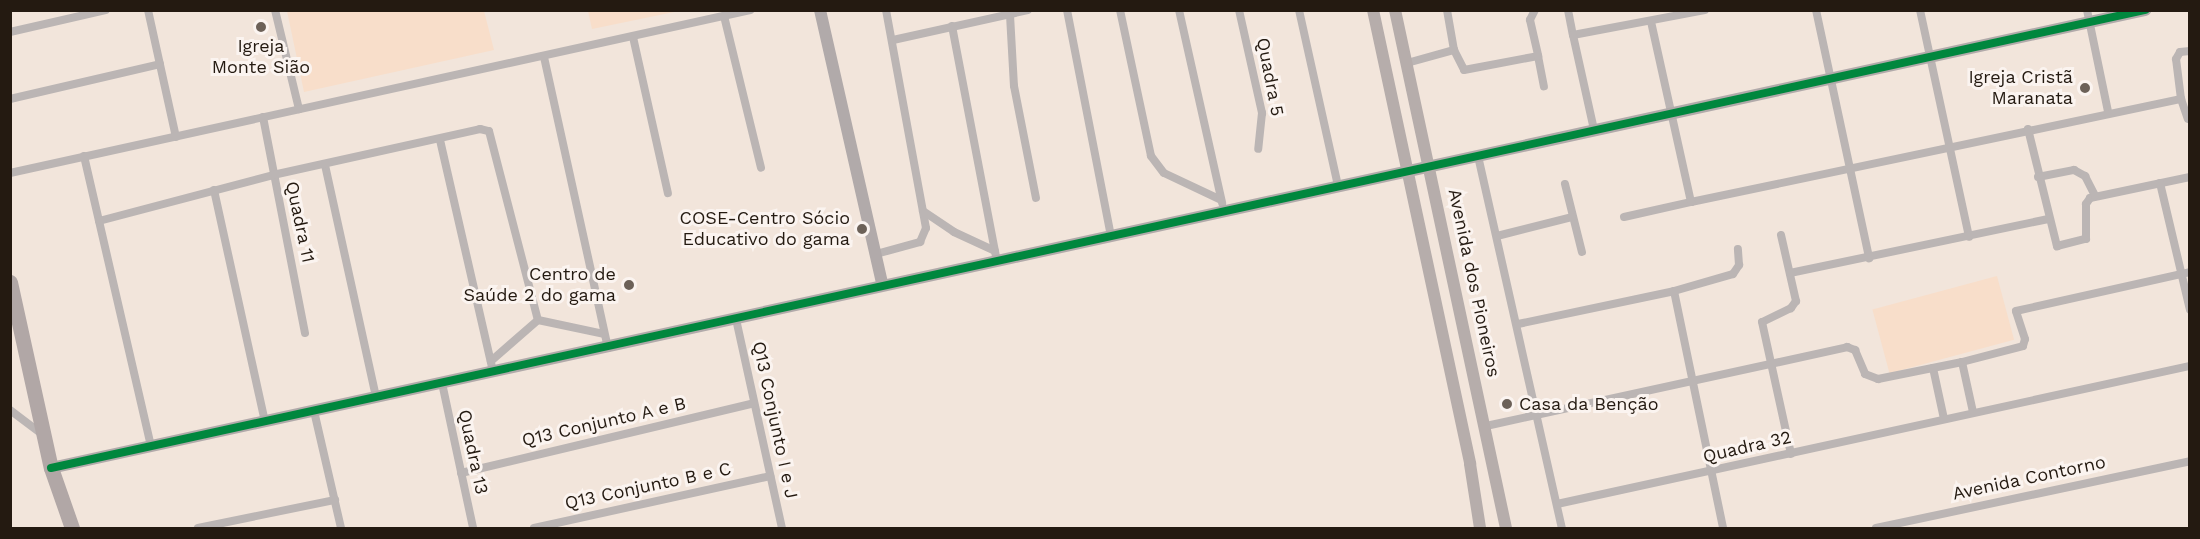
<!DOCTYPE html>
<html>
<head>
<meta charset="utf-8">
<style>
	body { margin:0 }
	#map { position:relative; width:2200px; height:539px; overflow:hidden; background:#f2e5db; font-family:"Work Sans",sans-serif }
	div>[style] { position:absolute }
	.built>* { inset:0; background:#f8deca; transform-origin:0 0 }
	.street>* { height:8px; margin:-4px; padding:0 4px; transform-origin:4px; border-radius:4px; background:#bbb5b4 }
	.secondary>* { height:12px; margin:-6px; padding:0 6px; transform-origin:6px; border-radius:6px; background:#b1aaaa }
	.primary>* { height:12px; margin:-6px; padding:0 6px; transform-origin:6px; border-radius:6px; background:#b6adab }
	.highway>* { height:15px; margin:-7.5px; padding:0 7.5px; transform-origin:7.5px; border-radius:7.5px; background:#b1a7a6 }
	.cycleway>* { height:8px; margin:-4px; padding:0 4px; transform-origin:4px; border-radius:4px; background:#00873e }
	.dots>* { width:16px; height:16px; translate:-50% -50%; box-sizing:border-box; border:3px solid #fbf4f0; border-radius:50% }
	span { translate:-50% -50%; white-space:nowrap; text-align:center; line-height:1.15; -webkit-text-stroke:6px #fbf4f0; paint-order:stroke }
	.poi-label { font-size:18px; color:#241a11 }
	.right { translate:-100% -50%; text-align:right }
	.left { translate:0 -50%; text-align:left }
	.street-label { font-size:18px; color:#241a11 }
	.frame { position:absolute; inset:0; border:12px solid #241a11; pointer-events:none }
</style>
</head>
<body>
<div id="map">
	<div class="built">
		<i style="clip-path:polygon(287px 11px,484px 11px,494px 50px,304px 92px)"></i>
		<i style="clip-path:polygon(588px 11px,588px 10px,679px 11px,592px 29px)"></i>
		<i style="left:1997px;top:276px;width:66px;height:129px;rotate:75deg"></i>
	</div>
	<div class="street">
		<i style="left:148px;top:10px;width:130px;rotate:77.6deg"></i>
		<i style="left:275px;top:10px;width:102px;rotate:76.4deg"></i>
		<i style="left:1067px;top:10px;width:231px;rotate:79deg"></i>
		<i style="left:1120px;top:10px;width:149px;rotate:78deg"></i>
		<i style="left:1151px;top:156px;width:21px;rotate:53deg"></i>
		<i style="left:1164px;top:173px;width:63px;rotate:25.3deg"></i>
		<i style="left:1179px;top:10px;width:198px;rotate:77.4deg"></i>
		<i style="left:1239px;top:10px;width:106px;rotate:77.4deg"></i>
		<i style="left:1262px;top:113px;width:36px;rotate:96deg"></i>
		<i style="left:1299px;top:10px;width:180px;rotate:77.5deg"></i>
		<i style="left:1447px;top:10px;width:41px;rotate:80.1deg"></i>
		<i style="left:1454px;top:50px;width:22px;rotate:63deg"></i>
		<i style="left:1464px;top:70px;width:75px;rotate:-10.7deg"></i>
		<i style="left:1538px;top:56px;width:31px;rotate:79deg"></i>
		<i style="left:1535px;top:10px;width:11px;rotate:117deg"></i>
		<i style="left:1530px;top:20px;width:37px;rotate:77deg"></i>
		<i style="left:1568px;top:10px;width:25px;rotate:79deg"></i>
		<i style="left:1573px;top:35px;width:134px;rotate:-10.7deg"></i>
		<i style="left:1816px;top:10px;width:254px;rotate:77.9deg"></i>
		<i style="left:1920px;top:10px;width:232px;rotate:77.8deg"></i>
		<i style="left:2087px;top:10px;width:103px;rotate:78.3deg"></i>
		<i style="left:1010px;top:15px;width:71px;rotate:86.8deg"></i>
		<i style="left:1014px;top:86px;width:114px;rotate:78.9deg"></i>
		<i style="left:724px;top:16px;width:156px;rotate:76.3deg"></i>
		<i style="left:952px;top:26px;width:239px;rotate:79.2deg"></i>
		<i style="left:10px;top:32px;width:98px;rotate:-12.9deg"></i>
		<i style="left:1573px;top:35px;width:97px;rotate:77.5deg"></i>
		<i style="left:633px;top:37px;width:160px;rotate:77.4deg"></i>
		<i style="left:893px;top:40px;width:138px;rotate:-12.5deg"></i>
		<i style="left:544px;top:57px;width:298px;rotate:77.6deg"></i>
		<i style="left:1407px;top:63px;width:49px;rotate:-15.5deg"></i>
		<i style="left:10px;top:99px;width:154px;rotate:-13.1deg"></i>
		<i style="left:2181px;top:99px;width:40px;rotate:-97.1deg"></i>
		<i style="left:2176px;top:59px;width:8px;rotate:-60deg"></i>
		<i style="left:2180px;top:52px;width:10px;rotate:-6deg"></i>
		<i style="left:263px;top:117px;width:220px;rotate:79deg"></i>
		<i style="left:2028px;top:129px;width:121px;rotate:76.1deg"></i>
		<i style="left:2057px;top:246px;width:30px;rotate:-14deg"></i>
		<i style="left:2086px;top:239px;width:35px;rotate:-90deg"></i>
		<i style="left:2086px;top:204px;width:7px;rotate:-56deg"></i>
		<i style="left:2090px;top:198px;width:102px;rotate:-11.9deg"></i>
		<i style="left:440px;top:140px;width:238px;rotate:77.1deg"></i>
		<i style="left:84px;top:156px;width:299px;rotate:77deg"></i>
		<i style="left:1478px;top:156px;width:381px;rotate:77.3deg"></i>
		<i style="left:325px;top:165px;width:238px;rotate:77.6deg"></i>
		<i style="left:10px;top:173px;width:758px;rotate:-12.42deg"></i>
		<i style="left:2038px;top:177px;width:37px;rotate:-11deg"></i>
		<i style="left:2074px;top:170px;width:13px;rotate:29deg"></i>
		<i style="left:2085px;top:176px;width:22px;rotate:63deg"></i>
		<i style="left:2160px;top:183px;width:130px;rotate:76.7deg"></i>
		<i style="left:1565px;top:184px;width:70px;rotate:76deg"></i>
		<i style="left:214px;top:190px;width:238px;rotate:77.6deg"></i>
		<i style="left:1691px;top:202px;width:501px;rotate:-11.87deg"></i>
		<i style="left:2181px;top:99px;width:21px;rotate:71deg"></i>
		<i style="left:923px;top:211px;width:37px;rotate:34deg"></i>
		<i style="left:954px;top:232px;width:45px;rotate:24.9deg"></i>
		<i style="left:1624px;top:217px;width:69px;rotate:-12.6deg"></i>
		<i style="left:1691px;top:202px;width:184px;rotate:-102.5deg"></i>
		<i style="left:99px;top:221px;width:180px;rotate:-14.8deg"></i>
		<i style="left:273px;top:175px;width:212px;rotate:-12.5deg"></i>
		<i style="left:480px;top:129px;width:9px;rotate:13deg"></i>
		<i style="left:489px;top:131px;width:195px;rotate:75.5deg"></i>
		<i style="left:1781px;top:235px;width:68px;rotate:77.2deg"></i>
		<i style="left:1796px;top:301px;width:9px;rotate:126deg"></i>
		<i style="left:1791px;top:308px;width:32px;rotate:154deg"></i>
		<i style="left:1762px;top:322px;width:135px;rotate:77.6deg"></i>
		<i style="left:1497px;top:236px;width:77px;rotate:-14.2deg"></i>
		<i style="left:876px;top:254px;width:46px;rotate:-15.3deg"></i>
		<i style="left:920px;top:242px;width:15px;rotate:-67deg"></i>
		<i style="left:926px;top:228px;width:222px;rotate:-100.4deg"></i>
		<i style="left:1790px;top:273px;width:264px;rotate:-11.8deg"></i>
		<i style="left:1674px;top:291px;width:242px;rotate:78.3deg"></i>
		<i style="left:736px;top:319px;width:214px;rotate:77.6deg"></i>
		<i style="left:538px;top:320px;width:67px;rotate:12deg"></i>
		<i style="left:1518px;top:324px;width:159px;rotate:-11.9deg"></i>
		<i style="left:1674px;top:291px;width:61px;rotate:-16.1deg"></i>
		<i style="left:1733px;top:274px;width:11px;rotate:-56deg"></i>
		<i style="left:1739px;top:265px;width:16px;rotate:-94deg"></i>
		<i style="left:491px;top:361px;width:62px;rotate:-41.1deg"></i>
		<i style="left:1962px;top:362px;width:51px;rotate:77.6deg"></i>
		<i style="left:1933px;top:368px;width:52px;rotate:77.8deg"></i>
		<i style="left:442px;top:383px;width:148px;rotate:77.9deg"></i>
		<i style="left:10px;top:410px;width:40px;rotate:37deg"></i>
		<i style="left:314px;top:411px;width:120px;rotate:77deg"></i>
		<i style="left:1486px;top:426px;width:370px;rotate:-12.3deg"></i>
		<i style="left:1847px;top:347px;width:9px;rotate:21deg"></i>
		<i style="left:1855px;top:350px;width:26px;rotate:67deg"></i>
		<i style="left:1865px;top:374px;width:14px;rotate:21deg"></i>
		<i style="left:1878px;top:379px;width:86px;rotate:-11.4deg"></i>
		<i style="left:1962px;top:362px;width:63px;rotate:-14.7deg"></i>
		<i style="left:2023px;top:346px;width:7px;rotate:-74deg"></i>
		<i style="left:2025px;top:339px;width:29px;rotate:-108deg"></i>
		<i style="left:2016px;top:311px;width:178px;rotate:-12.6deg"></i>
		<i style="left:461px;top:473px;width:301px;rotate:-13.4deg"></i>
		<i style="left:1557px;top:504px;width:648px;rotate:-12.3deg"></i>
		<i style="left:198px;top:528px;width:140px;rotate:-11.6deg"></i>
		<i style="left:534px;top:528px;width:242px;rotate:-12.4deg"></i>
		<i style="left:1876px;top:528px;width:321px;rotate:-12deg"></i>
	</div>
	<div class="secondary">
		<i style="left:820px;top:10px;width:281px;rotate:77.2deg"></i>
		<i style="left:51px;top:468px;width:2144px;rotate:-12.34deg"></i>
	</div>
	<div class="primary">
		<i style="left:1373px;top:10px;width:464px;rotate:77.9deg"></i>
		<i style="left:1470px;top:464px;width:65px;rotate:81.1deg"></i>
		<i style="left:1395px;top:10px;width:530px;rotate:77.91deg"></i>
	</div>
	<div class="highway">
		<i style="left:10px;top:282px;width:190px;rotate:77.6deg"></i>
		<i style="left:51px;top:468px;width:64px;rotate:70.7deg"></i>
	</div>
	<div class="cycleway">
		<i style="left:51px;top:468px;width:2144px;rotate:-12.34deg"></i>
	</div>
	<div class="dots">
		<i style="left:261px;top:27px;background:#6c6158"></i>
		<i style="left:2085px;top:88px;background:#6c6158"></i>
		<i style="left:862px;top:229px;background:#6c6158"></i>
		<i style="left:629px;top:285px;background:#6c6158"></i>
		<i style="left:1507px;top:404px;background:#6c6158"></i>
	</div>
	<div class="poi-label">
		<span style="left:261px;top:57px">Igreja<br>Monte Sião</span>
		<span class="right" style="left:2073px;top:88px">Igreja Cristã<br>Maranata</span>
		<span class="right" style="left:850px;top:229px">COSE-Centro Sócio<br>Educativo do gama</span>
		<span class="right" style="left:616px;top:285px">Centro de<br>Saúde 2 do gama</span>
		<span class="left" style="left:1519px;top:404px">Casa da Benção</span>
	</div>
	<div class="street-label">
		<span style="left:1270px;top:77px;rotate:79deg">Quadra 5</span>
		<span style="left:300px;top:222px;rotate:78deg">Quadra 11</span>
		<span style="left:1474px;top:283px;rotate:78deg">Avenida dos Pioneiros</span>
		<span style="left:775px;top:420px;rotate:78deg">Q13 Conjunto I e J</span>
		<span style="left:604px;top:422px;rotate:-13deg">Q13 Conjunto A e B</span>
		<span style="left:1747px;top:447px;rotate:-13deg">Quadra 32</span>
		<span style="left:473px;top:452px;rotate:78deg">Quadra 13</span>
		<span style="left:2029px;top:478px;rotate:-12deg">Avenida Contorno</span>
		<span style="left:648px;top:486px;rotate:-12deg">Q13 Conjunto B e C</span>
	</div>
	<div class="frame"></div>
</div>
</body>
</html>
